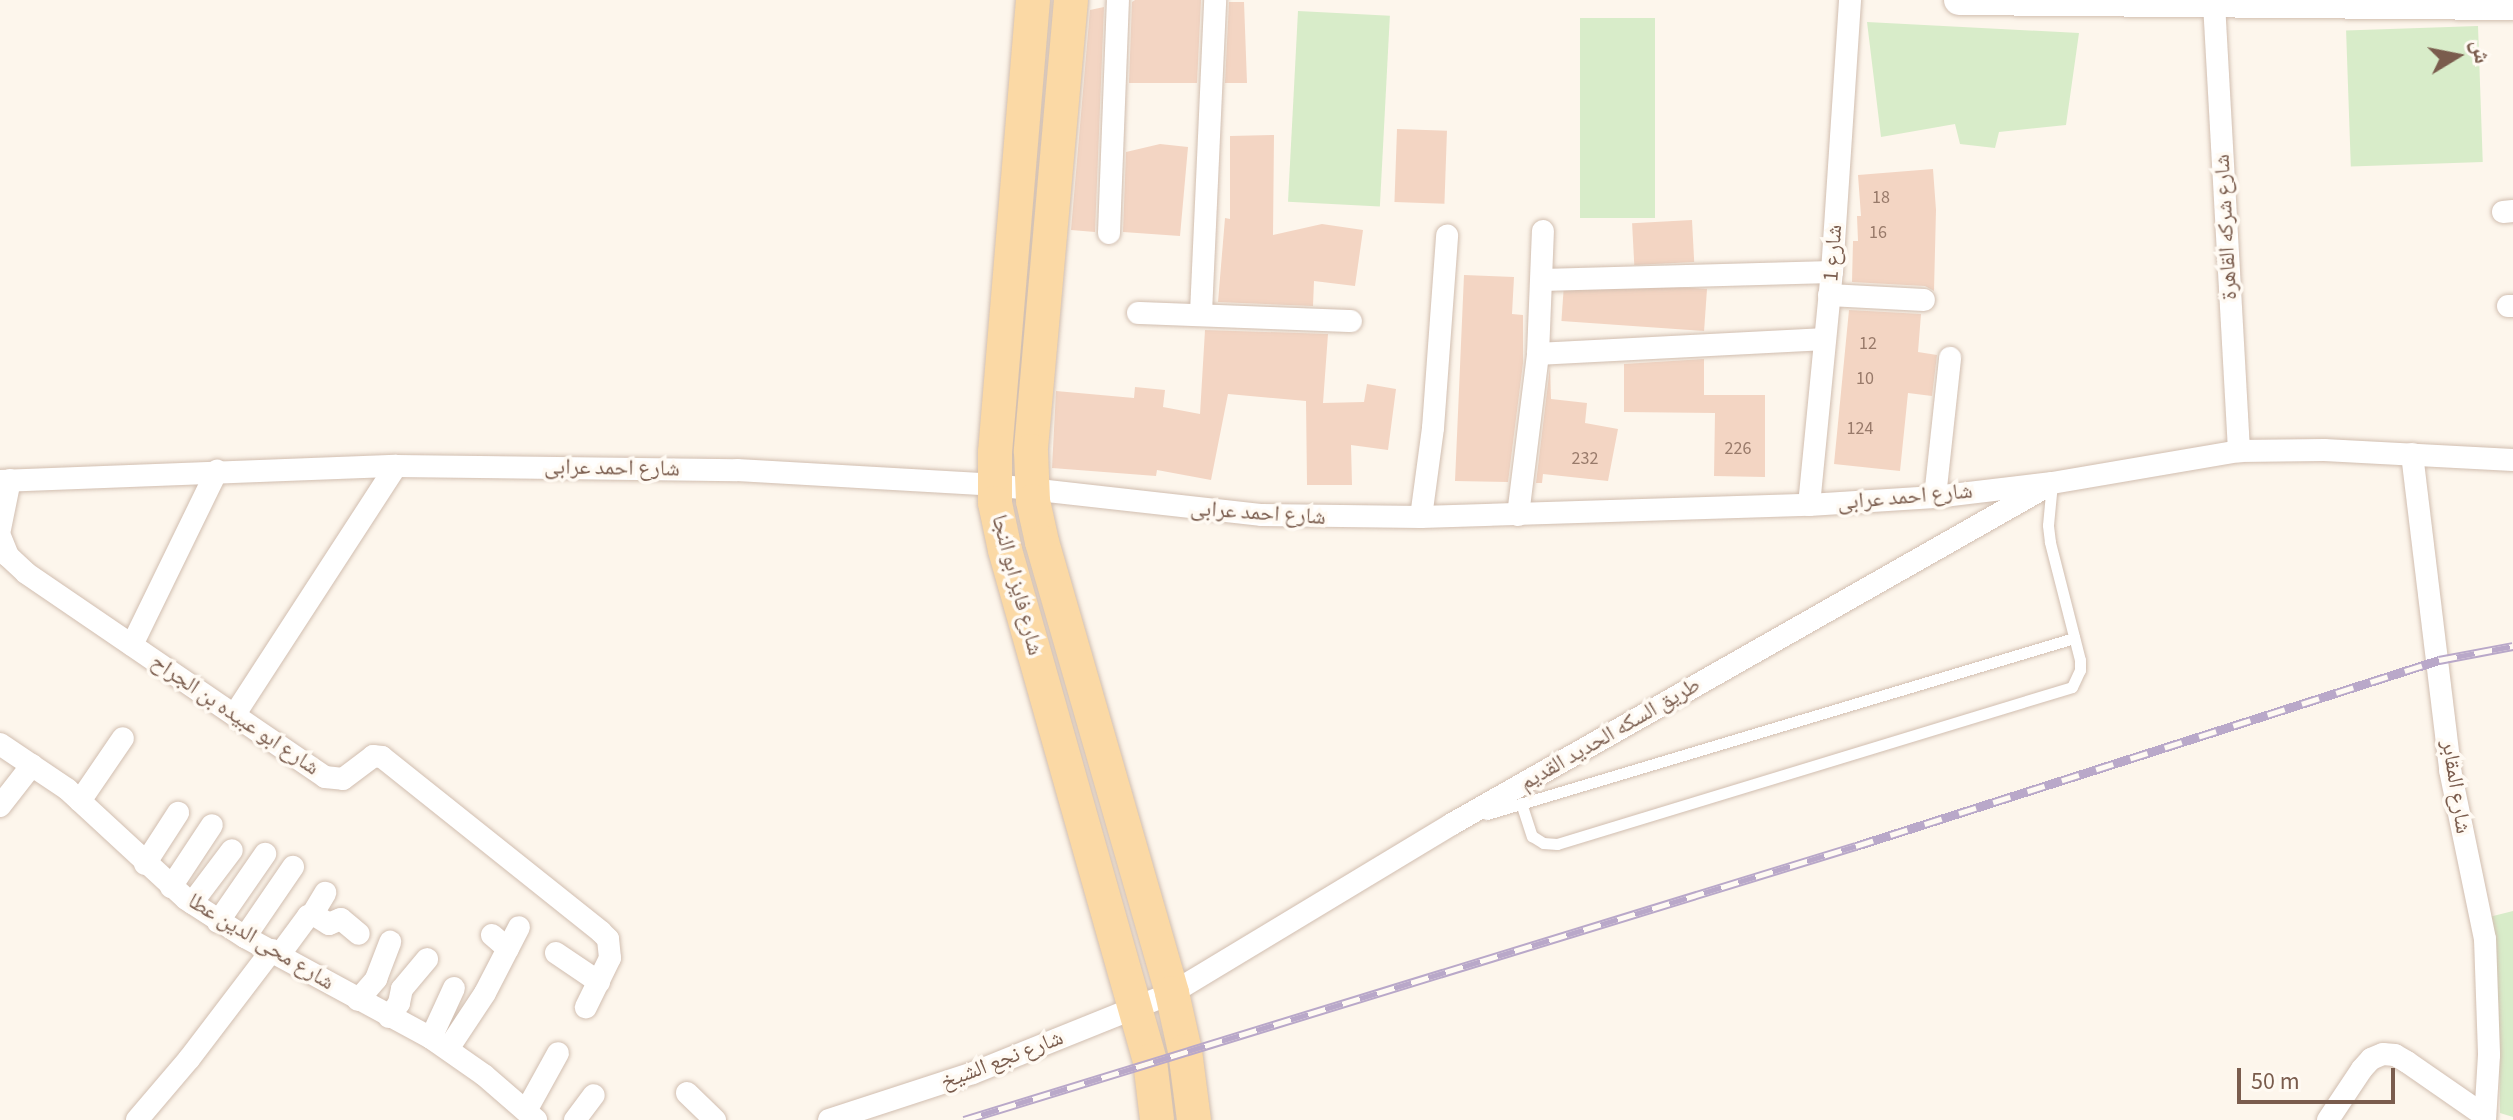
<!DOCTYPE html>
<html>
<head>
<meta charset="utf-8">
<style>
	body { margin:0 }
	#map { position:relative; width:2513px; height:1120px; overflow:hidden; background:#fdf6ec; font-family:"Source Sans 3","Noto Naskh Arabic",sans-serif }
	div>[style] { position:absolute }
	.green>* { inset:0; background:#d8ecc9; transform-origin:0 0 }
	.building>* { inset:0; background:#f3d5c3; transform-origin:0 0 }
	.roads { filter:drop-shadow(0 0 2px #d1beb0) drop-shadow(0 0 2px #d1beb0) }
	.service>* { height:11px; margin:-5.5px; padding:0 5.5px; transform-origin:5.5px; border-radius:5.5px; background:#fff }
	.minor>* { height:22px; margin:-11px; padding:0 11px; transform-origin:11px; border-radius:11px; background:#fff }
	.secondary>* { height:30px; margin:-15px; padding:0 15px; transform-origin:15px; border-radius:15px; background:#fff }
	.primary>* { height:34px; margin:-17px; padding:0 17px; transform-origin:17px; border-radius:17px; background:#fbd9a5 }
	.rail>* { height:9px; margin-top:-4.5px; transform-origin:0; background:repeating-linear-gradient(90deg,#fffaf3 0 18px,#b9a8c9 0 36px); box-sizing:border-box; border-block:2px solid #b9a8c9 }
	span { translate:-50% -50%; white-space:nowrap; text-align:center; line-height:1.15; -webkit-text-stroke:7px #fffaf3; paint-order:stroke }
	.number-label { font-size:18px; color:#987a6a }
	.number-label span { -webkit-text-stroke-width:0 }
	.street-label { font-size:22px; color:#7a5c4d }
	.north { position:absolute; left:2417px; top:16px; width:80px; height:80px; -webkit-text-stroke:6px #fffaf3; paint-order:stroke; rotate:80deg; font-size:22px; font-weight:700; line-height:32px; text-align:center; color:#7a5c4d }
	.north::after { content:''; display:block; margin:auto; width:28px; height:36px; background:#7a5c4d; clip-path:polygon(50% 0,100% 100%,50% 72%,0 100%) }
	.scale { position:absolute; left:2237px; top:1068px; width:158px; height:36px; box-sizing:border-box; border:4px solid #7a5c4d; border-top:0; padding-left:10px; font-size:24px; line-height:28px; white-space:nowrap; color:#7a5c4d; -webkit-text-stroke:6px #fffaf3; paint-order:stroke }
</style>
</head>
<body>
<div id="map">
	<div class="green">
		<i style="left:1298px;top:11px;width:92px;height:191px;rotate:3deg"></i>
		<i style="left:1580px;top:18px;width:75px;height:200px"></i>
		<i style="clip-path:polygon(1867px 22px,2079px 33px,2066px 125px,1999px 132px,1995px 148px,1960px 144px,1955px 124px,1881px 137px)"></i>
		<i style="left:2478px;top:26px;width:136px;height:132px;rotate:88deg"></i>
		<i style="clip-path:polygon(2513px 911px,2513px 1117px,2500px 1113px,2499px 1009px,2489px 917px)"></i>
	</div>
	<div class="building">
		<i style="clip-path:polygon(1135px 0,1201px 0,1197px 83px,1129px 83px,1132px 2px)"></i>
		<i style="clip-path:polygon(1229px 2px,1244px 2px,1247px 83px,1225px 83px)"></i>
		<i style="clip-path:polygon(1104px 7px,1095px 232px,1071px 230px,1090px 10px)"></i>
		<i style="left:1397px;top:129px;width:50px;height:73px;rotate:2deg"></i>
		<i style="clip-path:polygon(1274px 135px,1273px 235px,1322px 224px,1363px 230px,1355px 286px,1314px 281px,1313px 306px,1218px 302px,1225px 218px,1230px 219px,1230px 136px)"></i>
		<i style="clip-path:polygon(1160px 144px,1188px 147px,1180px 236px,1123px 232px,1126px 152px)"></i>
		<i style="clip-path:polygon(1933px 169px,1936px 210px,1934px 291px,1925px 286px,1852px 282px,1853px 241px,1858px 241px,1857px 216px,1861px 216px,1858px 175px)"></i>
		<i style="left:1692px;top:220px;width:42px;height:60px;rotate:87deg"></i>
		<i style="clip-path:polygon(1464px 275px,1514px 277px,1512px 314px,1523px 315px,1523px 363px,1508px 482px,1455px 481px)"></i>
		<i style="left:1707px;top:289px;width:42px;height:143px;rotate:94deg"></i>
		<i style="clip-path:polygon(1849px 310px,1921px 314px,1918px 352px,1937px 355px,1932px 396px,1908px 393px,1900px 471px,1834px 464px)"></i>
		<i style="clip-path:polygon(1205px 330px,1328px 334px,1323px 403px,1364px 402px,1367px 384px,1396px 389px,1388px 450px,1351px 445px,1352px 485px,1307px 485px,1306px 401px,1228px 394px,1211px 480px,1157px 470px,1156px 476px,1052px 468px,1056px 391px,1134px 398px,1135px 387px,1165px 390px,1163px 407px,1200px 414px)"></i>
		<i style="clip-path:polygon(1704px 359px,1704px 395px,1765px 395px,1765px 477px,1714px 476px,1715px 413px,1624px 412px,1624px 364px)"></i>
		<i style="clip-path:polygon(1550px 367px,1551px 399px,1587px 403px,1585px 423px,1618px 429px,1608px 481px,1543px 474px,1542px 483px,1536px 483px)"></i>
	</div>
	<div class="roads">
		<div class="service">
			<i style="left:1521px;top:803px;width:35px;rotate:72deg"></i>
			<i style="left:1532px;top:836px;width:13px;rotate:32deg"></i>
			<i style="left:1543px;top:843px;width:14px;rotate:4deg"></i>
			<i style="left:1557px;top:844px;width:538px;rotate:-16.95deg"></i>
			<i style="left:2072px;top:687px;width:19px;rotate:-65deg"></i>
			<i style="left:2080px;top:670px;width:10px;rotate:-90deg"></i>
			<i style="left:2080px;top:660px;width:122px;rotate:-104.3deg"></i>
			<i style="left:2050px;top:542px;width:17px;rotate:-97deg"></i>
			<i style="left:2048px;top:525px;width:42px;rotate:-84.6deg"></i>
			<i style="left:1487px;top:814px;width:613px;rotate:-16.69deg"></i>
		</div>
		<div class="minor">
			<i style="left:2214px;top:3px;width:449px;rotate:86.8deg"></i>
			<i style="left:2503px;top:212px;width:10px;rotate:-6deg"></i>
			<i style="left:1109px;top:233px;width:233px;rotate:-87.8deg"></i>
			<i style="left:1542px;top:280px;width:290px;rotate:-1.6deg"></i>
			<i style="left:1829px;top:295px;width:95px;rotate:3deg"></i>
			<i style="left:2508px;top:306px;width:5px"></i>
			<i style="left:1138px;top:313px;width:213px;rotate:2.2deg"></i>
			<i style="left:1201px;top:313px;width:313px;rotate:-87.4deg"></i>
			<i style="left:1538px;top:354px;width:287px;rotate:-3deg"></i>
			<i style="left:2412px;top:454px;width:318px;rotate:83.1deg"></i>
			<i style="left:2450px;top:770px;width:173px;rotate:78.3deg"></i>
			<i style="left:2485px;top:939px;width:116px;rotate:88deg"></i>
			<i style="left:2489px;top:1055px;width:65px;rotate:93.5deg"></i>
			<i style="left:0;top:481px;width:396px;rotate:-2.2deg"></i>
			<i style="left:396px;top:466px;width:341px;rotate:0.7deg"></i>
			<i style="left:737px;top:470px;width:257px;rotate:3.3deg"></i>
			<i style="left:994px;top:485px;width:270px;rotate:6.4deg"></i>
			<i style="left:1262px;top:515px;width:159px;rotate:0.7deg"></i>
			<i style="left:1421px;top:517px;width:388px;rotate:-1.8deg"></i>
			<i style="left:1809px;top:505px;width:126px;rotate:-3.6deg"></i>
			<i style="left:1935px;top:497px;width:118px;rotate:-6.8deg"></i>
			<i style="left:2052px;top:483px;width:190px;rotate:-9.7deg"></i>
			<i style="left:2239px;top:451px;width:85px;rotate:-0.7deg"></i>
			<i style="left:2324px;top:450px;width:189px;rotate:3deg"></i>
			<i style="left:1935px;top:497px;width:140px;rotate:-83.8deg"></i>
			<i style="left:1809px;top:505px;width:234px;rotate:-84.4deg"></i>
			<i style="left:1832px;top:272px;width:273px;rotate:-86.2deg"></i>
			<i style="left:1518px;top:515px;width:162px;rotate:-82.9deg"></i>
			<i style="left:1538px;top:354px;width:123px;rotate:-87.7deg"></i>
			<i style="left:1421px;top:517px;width:90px;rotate:-82.3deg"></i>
			<i style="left:1433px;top:428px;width:193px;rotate:-85.8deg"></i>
			<i style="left:0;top:529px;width:50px;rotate:-78.5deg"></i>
			<i style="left:0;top:536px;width:22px;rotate:68deg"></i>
			<i style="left:8px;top:556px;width:25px;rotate:43deg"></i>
			<i style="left:26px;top:573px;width:362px;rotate:34.3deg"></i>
			<i style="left:325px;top:777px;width:18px;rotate:6deg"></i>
			<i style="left:343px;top:779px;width:38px;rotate:-37deg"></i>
			<i style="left:373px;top:756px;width:9px;rotate:6deg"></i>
			<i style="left:382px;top:757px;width:280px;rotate:38.6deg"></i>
			<i style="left:601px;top:932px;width:10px;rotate:45deg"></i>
			<i style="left:608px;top:939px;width:19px;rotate:84deg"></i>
			<i style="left:610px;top:958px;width:55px;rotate:116.1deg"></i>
			<i style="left:132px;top:645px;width:194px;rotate:-64deg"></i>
			<i style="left:235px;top:714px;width:296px;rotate:-57deg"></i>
			<i style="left:0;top:744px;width:81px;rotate:33.9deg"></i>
			<i style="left:67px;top:789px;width:162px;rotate:42.7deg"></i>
			<i style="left:186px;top:899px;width:70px;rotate:32.8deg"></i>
			<i style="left:245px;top:937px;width:212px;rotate:28.5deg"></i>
			<i style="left:431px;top:1038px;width:65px;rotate:34.9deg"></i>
			<i style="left:484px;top:1075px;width:69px;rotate:40.9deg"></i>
			<i style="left:80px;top:801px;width:76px;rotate:-55.7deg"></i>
			<i style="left:0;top:806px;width:52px;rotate:-52deg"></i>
			<i style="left:145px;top:864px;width:61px;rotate:-57.1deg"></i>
			<i style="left:171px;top:887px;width:74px;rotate:-56.5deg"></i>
			<i style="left:192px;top:903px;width:66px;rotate:-53deg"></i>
			<i style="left:312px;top:915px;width:26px;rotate:-59deg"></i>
			<i style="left:218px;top:922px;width:83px;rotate:-55.3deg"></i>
			<i style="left:492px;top:935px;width:21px;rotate:41deg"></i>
			<i style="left:245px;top:937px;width:85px;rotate:-55.6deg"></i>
			<i style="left:556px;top:953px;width:52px;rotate:34deg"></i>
			<i style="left:280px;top:954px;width:47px;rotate:-53.6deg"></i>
			<i style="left:308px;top:916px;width:8px"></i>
			<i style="left:316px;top:916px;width:15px;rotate:32deg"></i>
			<i style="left:329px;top:924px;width:13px;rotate:-23deg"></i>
			<i style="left:341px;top:919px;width:23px;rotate:40deg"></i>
			<i style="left:358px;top:1000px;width:28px;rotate:-49deg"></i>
			<i style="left:376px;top:979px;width:40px;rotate:-69deg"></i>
			<i style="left:389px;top:1017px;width:17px;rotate:-54deg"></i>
			<i style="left:399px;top:1003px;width:14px;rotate:-78deg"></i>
			<i style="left:402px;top:989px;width:39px;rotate:-50deg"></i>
			<i style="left:431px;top:1038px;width:55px;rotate:-65.3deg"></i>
			<i style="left:448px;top:1049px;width:67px;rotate:-56.5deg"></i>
			<i style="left:485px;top:993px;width:74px;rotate:-62.7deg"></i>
			<i style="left:687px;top:1093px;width:39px;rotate:44deg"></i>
			<i style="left:526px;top:1111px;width:66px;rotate:-61.1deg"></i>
			<i style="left:137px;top:1120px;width:80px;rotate:-49.6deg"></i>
			<i style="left:189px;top:1059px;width:137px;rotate:-52.7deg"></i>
			<i style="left:575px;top:1120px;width:31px;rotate:-53deg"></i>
			<i style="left:829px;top:1120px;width:151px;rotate:-18.1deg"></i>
			<i style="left:973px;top:1073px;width:214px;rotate:-21.9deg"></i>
			<i style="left:1172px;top:993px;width:327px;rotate:-31.1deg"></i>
			<i style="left:1452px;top:824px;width:681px;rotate:-29.58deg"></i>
			<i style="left:2328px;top:1120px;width:61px;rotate:-56.3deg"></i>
			<i style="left:2362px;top:1069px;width:13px;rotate:-48deg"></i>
			<i style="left:2371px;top:1059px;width:13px;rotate:-23deg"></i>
			<i style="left:2383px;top:1054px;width:12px;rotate:5deg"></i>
			<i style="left:2395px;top:1055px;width:14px;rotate:30deg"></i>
			<i style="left:2407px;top:1062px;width:95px;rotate:34.7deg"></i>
		</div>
		<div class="secondary">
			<i style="left:1959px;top:0;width:554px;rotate:0.52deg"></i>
		</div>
		<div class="primary">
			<i style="left:1033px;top:0;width:454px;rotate:94.8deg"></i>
			<i style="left:995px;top:452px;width:51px;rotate:90deg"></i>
			<i style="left:995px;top:503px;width:48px;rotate:78deg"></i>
			<i style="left:1005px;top:550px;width:531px;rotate:74.16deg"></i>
			<i style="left:1150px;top:1061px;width:59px;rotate:83.2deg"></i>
			<i style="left:1071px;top:0;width:453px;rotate:95.1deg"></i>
			<i style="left:1031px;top:451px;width:50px;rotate:87.7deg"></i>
			<i style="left:1033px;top:501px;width:42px;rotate:77.6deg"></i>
			<i style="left:1042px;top:542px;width:469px;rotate:73.9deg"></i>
			<i style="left:1172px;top:993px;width:59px;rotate:77.4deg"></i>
			<i style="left:1185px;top:1051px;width:70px;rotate:82.6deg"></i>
		</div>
	</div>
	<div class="rail">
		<i style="left:964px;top:1120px;width:933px;rotate:-17.08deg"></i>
		<i style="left:1856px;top:846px;width:612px;rotate:-17.69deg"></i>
		<i style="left:2439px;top:660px;width:75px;rotate:-10.7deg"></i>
	</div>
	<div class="number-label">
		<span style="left:1881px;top:198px">18</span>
		<span style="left:1878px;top:233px">16</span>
		<span style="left:1868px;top:344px">12</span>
		<span style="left:1865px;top:379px">10</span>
		<span style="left:1860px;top:429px">124</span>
		<span style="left:1738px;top:449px">226</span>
		<span style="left:1585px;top:459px">232</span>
	</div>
	<div class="street-label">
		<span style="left:2226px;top:227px;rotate:-93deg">شارع شركه القاهرة</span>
		<span style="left:1833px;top:253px;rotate:-86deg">شارع 1</span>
		<span style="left:612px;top:468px;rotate:1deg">شارع احمد عرابى</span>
		<span style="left:1905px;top:497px;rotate:-5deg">شارع احمد عرابى</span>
		<span style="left:1258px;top:513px;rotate:4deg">شارع احمد عرابى</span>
		<span style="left:1017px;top:585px;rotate:75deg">شارع فايز ابو النجا</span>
		<span style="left:235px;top:715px;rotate:34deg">شارع ابو عبيده بن الجراح</span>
		<span style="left:1610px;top:734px;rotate:-30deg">طريق السكه الحديد القديم</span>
		<span style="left:2456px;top:787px;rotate:81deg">شارع المقابر</span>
		<span style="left:261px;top:942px;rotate:31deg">شارع محى الدين عطا</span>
		<span style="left:1002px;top:1060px;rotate:-21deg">شارع نجع الشيخ</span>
	</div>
	<div class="north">ش</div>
	<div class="scale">50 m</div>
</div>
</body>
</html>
